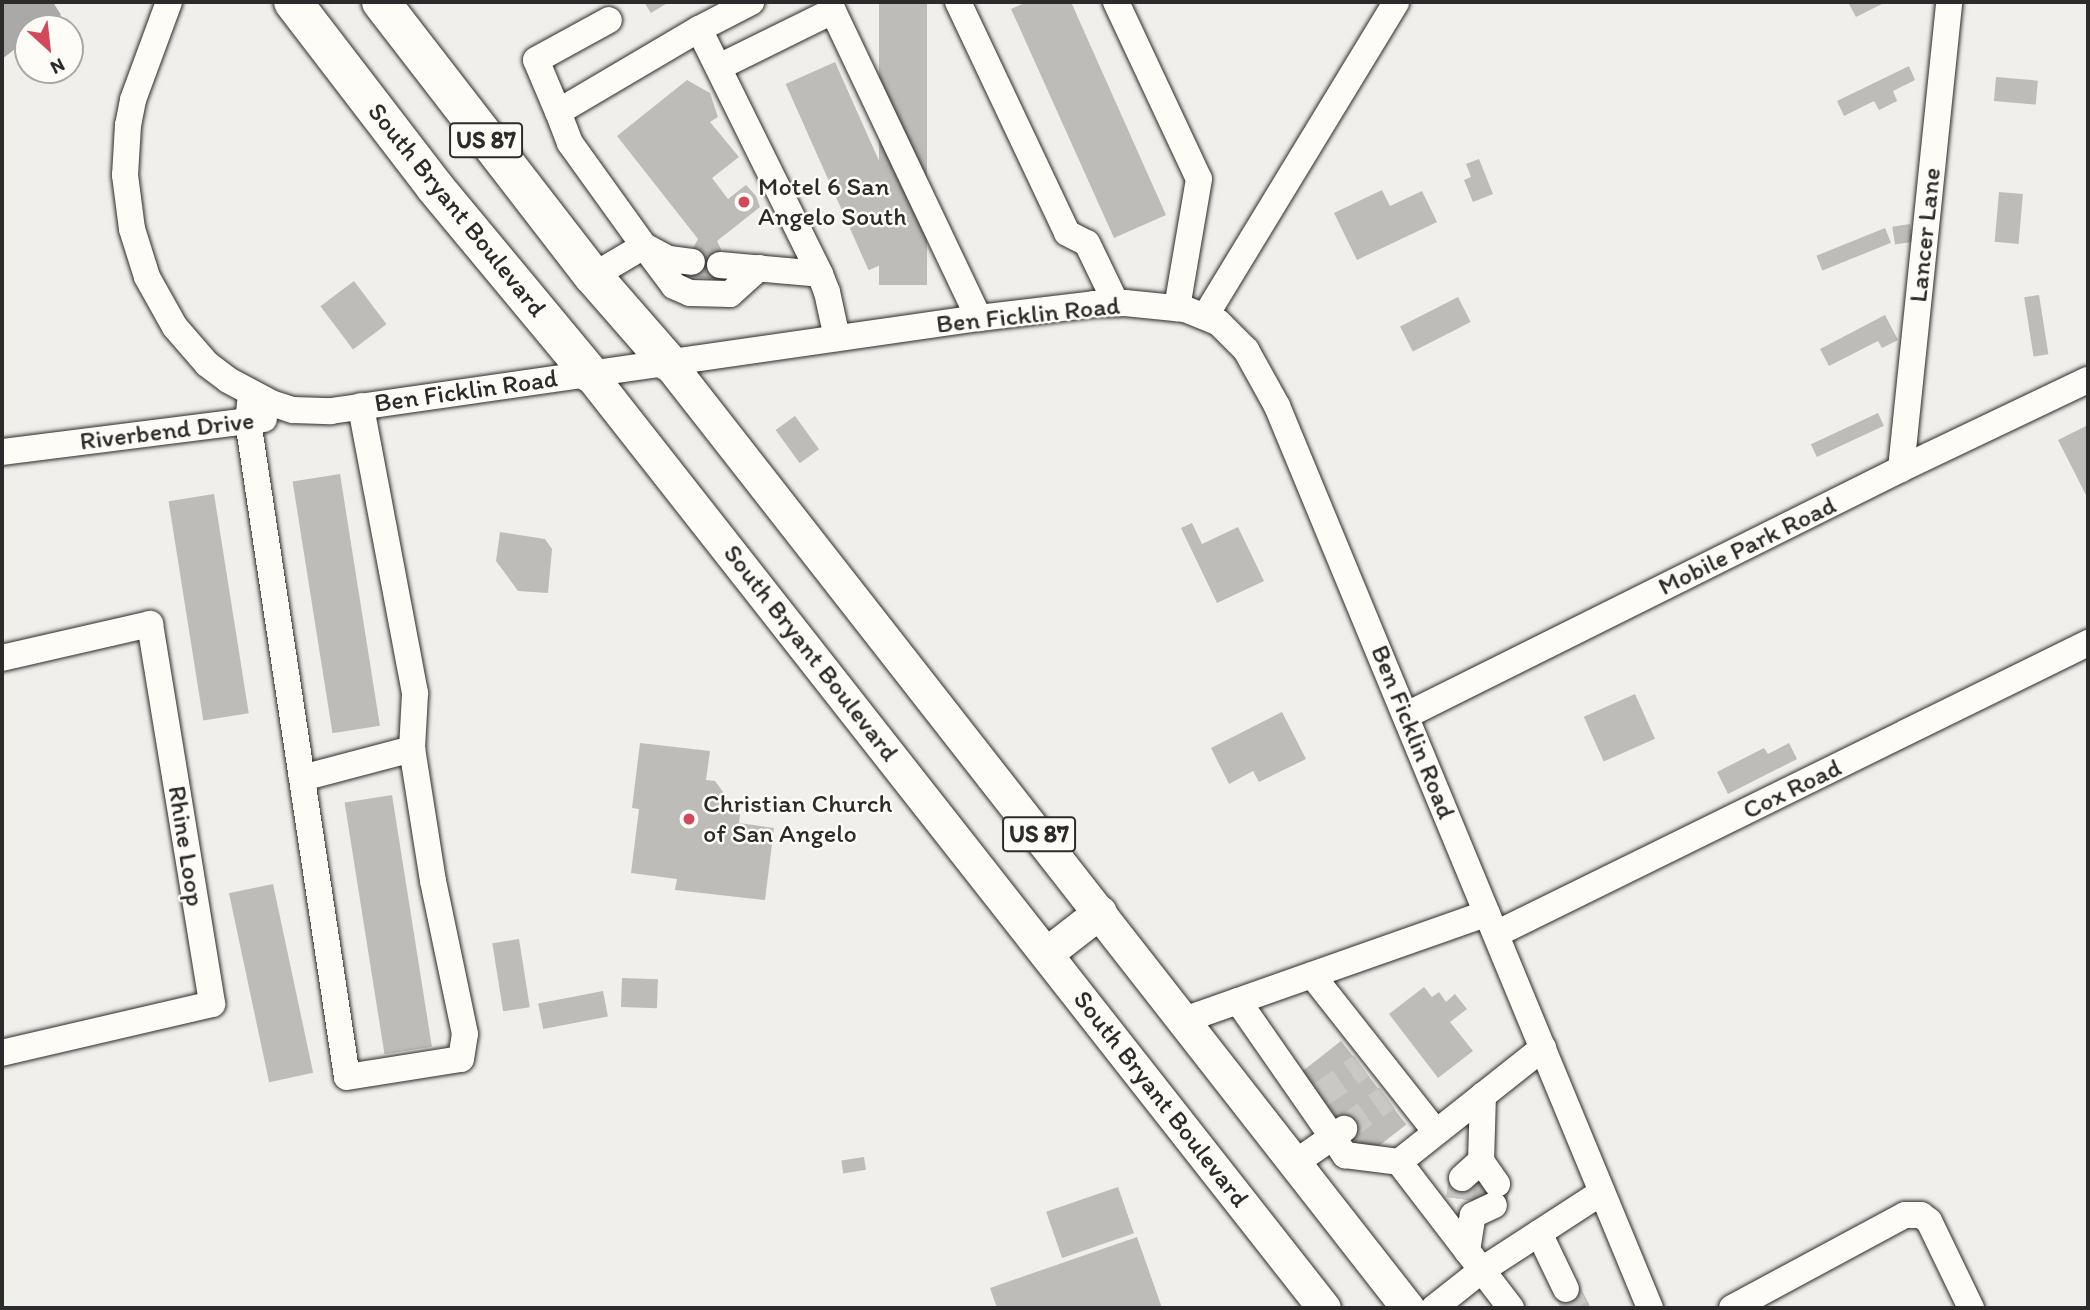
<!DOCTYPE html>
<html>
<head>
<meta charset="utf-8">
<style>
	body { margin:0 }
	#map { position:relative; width:2090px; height:1310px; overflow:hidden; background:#f0efeb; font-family:Itim,sans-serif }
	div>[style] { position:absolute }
	.water>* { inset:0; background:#aaa9a7 }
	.building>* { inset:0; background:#bdbcb8; transform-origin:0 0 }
	.minor-tunnel>* { height:26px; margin-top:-13px; transform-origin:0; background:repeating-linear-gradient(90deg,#c9c8c5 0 26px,transparent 0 39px) }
	.roads { filter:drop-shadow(0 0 2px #2b2b2b) drop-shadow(0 0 2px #2b2b2b) }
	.minor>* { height:26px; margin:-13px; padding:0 13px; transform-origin:13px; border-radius:13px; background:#fdfcf7 }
	.major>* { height:33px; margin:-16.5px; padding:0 16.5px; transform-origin:16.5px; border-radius:16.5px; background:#fdfcf7 }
	.highway>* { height:38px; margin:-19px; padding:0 19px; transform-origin:19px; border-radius:19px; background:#fdfcf7 }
	.dots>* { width:19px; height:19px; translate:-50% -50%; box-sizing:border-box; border:4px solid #fdfcf7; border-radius:50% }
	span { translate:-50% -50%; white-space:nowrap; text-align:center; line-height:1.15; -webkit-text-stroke:5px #fdfcf7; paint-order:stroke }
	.shield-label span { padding:2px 5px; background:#fdfcf7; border:2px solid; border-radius:5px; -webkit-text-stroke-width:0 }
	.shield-label { font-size:24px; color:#2b2b2b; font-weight:700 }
	.poi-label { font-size:26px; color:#2b2b2b }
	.left { translate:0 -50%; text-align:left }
	.street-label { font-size:26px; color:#2b2b2b }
	.frame { position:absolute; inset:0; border:4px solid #2b2b2b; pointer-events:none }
	.north { position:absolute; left:14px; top:14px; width:70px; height:70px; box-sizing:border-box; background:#fdfcf7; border:2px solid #a9a8a5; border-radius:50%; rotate:153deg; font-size:19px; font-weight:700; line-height:28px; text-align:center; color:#2b2b2b }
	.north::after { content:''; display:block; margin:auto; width:24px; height:32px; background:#d1495b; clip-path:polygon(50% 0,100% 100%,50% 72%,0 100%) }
</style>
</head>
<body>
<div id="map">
	<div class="water">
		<i style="clip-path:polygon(2px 2px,53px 2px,61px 15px,44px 28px,28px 28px,28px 39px,2px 59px)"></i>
	</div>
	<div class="building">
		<i style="clip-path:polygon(644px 2px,669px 2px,651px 13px)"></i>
		<i style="left:879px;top:2px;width:48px;height:283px"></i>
		<i style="clip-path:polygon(1027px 2px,1071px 2px,1166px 215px,1114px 238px,1011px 9px)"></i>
		<i style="clip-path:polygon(1853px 2px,1886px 2px,1856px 17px,1849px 4px)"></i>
		<i style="left:835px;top:62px;width:204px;height:54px;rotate:66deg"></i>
		<i style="clip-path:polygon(1909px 66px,1915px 80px,1893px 91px,1897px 101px,1879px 110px,1874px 101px,1844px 116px,1837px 101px)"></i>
		<i style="left:1996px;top:77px;width:42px;height:24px;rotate:5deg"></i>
		<i style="clip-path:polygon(687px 80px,710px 93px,718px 117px,710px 122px,739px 157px,712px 178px,728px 199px,746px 185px,756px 196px,760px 207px,717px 241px,721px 249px,718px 279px,692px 277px,693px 248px,698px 239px,617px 136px)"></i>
		<i style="clip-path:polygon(1479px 159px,1493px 194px,1473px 202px,1464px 180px,1471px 177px,1466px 164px)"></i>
		<i style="clip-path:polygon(1382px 190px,1390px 206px,1422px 191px,1437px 222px,1357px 260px,1334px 213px)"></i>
		<i style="left:1999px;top:192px;width:24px;height:50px;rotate:5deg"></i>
		<i style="left:1910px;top:224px;width:18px;height:18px;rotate:81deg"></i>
		<i style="left:1885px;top:228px;width:16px;height:74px;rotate:68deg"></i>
		<i style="left:354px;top:281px;width:54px;height:42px;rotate:53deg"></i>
		<i style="left:2039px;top:295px;width:60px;height:15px;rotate:81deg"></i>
		<i style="left:1458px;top:297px;width:28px;height:65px;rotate:63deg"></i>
		<i style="clip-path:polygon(1885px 315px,1898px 340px,1882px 348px,1878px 341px,1829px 366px,1820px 349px)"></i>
		<i style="left:1878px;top:413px;width:14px;height:74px;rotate:65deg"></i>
		<i style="left:795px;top:416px;width:41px;height:24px;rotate:54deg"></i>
		<i style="clip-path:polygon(2088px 425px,2088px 493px,2086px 495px,2058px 440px)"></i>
		<i style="left:340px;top:474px;width:255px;height:48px;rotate:81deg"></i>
		<i style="left:214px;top:494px;width:222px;height:46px;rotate:81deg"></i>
		<i style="clip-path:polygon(1192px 523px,1202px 544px,1238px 527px,1264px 581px,1217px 603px,1181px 528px)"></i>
		<i style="clip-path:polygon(500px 532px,545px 539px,552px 549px,548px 593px,518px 591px,496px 561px)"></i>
		<i style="left:1635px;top:694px;width:49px;height:56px;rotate:66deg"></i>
		<i style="clip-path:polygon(1282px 712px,1306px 759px,1259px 782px,1253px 771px,1229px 784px,1211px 748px)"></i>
		<i style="clip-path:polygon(640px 743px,710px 751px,706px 780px,715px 781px,740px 815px,739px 823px,774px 828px,765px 900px,675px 890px,677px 879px,631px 873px,639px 809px,632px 808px)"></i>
		<i style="clip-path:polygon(1789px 743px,1797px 759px,1728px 794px,1717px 772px,1764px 748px,1768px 754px)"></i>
		<i style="left:392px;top:795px;width:255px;height:48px;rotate:81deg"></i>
		<i style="left:273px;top:884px;width:193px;height:45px;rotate:78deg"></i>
		<i style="left:519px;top:939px;width:69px;height:27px;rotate:81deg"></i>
		<i style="left:622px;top:978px;width:36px;height:29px;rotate:2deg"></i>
		<i style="clip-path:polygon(1424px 987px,1432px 997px,1439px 992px,1446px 1002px,1455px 994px,1467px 1009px,1450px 1022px,1473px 1051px,1438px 1078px,1389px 1014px)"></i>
		<i style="left:603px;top:991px;width:26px;height:66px;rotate:79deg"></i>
		<i style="left:1341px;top:1041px;width:106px;height:51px;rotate:52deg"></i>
		<i style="left:864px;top:1157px;width:13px;height:23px;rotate:81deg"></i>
		<i style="left:1453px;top:1176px;width:58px;height:21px;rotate:10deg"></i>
		<i style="left:1118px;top:1187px;width:49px;height:76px;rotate:71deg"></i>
		<i style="clip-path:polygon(1137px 1237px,1162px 1308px,997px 1308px,990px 1288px)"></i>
		<i style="clip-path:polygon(1578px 1283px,1591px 1308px,1564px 1308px,1556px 1294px)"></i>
	</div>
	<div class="minor-tunnel">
		<i style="left:1319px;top:1096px;width:52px;rotate:-35.5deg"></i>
		<i style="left:1344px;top:1129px;width:53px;rotate:-35.8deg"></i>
		<i style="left:1459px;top:1199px;width:21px;rotate:-82deg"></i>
		<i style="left:1566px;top:1289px;width:21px;rotate:65deg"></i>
	</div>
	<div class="roads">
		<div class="minor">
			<i style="left:169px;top:2px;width:104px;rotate:110.2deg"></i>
			<i style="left:133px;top:100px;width:25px;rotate:101deg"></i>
			<i style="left:128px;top:125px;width:50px;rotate:93.4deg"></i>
			<i style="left:125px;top:175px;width:54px;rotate:82.6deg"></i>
			<i style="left:132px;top:229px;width:50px;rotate:72.6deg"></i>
			<i style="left:147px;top:277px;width:57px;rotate:60.8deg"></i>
			<i style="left:175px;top:327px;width:49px;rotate:49.1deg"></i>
			<i style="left:207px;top:364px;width:26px;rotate:37deg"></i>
			<i style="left:228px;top:380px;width:49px;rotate:28.1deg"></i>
			<i style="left:271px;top:403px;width:23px;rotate:18deg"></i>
			<i style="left:293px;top:410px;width:38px;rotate:2deg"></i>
			<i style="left:331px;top:411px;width:655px;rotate:-8.17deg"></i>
			<i style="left:979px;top:318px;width:116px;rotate:-6.9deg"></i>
			<i style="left:1094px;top:304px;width:31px;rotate:-2deg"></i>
			<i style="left:1125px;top:303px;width:60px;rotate:5.7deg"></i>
			<i style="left:1185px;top:309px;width:35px;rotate:22deg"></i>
			<i style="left:1218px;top:322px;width:40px;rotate:45deg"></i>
			<i style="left:1246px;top:350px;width:64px;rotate:61deg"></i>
			<i style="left:1277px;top:406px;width:976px;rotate:67.53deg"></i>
			<i style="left:958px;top:2px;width:255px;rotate:64.7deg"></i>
			<i style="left:1067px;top:233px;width:22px;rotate:27deg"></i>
			<i style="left:1087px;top:243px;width:67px;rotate:64.2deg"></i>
			<i style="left:1116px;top:2px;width:195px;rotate:64.9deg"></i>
			<i style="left:1199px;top:179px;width:131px;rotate:99.7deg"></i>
			<i style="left:699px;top:29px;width:59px;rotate:-27.4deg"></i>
			<i style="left:719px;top:67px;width:127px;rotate:-26.2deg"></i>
			<i style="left:833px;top:11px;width:340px;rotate:64.6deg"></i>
			<i style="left:558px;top:112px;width:56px;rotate:-112.9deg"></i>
			<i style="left:536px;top:60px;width:83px;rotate:-28.7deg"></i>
			<i style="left:644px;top:246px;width:50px;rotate:53.1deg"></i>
			<i style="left:674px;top:286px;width:17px;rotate:24deg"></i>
			<i style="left:690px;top:293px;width:40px;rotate:1.4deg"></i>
			<i style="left:730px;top:294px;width:39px;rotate:-42deg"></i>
			<i style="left:646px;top:247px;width:26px;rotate:28deg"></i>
			<i style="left:669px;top:259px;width:23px;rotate:7deg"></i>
			<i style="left:720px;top:265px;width:100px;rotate:5.1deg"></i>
			<i style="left:593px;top:276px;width:59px;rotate:-30.5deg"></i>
			<i style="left:644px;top:246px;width:127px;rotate:-125.7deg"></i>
			<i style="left:570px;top:143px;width:33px;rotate:-111deg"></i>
			<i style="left:558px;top:112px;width:164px;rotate:-30.5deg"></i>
			<i style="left:699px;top:29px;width:273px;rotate:63.7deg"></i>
			<i style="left:820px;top:274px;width:19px;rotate:69deg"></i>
			<i style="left:827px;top:292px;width:47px;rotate:77.7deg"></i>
			<i style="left:1206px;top:315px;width:366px;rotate:-58.7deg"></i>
			<i style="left:251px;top:394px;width:27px;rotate:96deg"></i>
			<i style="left:248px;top:421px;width:663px;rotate:81.42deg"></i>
			<i style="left:347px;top:1077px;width:115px;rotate:-9deg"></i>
			<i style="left:461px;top:1059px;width:25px;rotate:-81deg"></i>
			<i style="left:465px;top:1034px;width:156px;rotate:-101.8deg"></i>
			<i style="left:433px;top:881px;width:134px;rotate:-99deg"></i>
			<i style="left:412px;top:749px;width:56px;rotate:-86.9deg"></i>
			<i style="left:415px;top:693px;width:292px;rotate:-100.7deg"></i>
			<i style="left:2px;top:452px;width:264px;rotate:-7.2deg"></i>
			<i style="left:1901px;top:469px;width:469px;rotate:-84.1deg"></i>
			<i style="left:2px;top:658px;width:152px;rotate:-12.9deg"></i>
			<i style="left:150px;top:624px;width:385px;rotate:80.7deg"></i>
			<i style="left:212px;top:1004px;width:216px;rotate:166.9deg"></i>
			<i style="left:1407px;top:715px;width:552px;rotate:-26.47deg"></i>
			<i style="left:1901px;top:469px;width:207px;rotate:-25.5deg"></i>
			<i style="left:302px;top:778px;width:114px;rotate:-14.8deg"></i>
			<i style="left:1496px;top:934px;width:660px;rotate:-26.18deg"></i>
			<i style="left:1312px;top:975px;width:200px;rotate:51.7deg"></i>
			<i style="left:1238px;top:1001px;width:188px;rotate:55.2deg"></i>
			<i style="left:1345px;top:1155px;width:54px;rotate:7.4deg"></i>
			<i style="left:1184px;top:1020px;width:321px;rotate:-19.4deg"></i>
			<i style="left:1483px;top:1095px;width:66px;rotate:91.7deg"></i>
			<i style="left:1481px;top:1161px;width:28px;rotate:55deg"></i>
			<i style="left:1295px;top:1163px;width:60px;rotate:-34.8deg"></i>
			<i style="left:1462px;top:1178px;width:25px;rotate:-42deg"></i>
			<i style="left:1539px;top:1233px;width:62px;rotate:64.3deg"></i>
			<i style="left:1467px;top:1251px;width:36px;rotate:-81deg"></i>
			<i style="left:1473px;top:1215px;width:23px;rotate:-25deg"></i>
			<i style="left:1434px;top:1308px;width:61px;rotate:-38.4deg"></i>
			<i style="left:1482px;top:1270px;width:143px;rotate:-33deg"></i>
			<i style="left:1511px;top:1308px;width:184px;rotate:-127.5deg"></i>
			<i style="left:1399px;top:1162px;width:184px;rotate:-38.4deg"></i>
			<i style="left:1732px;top:1308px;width:196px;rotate:-28.3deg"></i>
			<i style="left:1905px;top:1215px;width:16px"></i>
			<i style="left:1921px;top:1215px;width:10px;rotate:37deg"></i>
			<i style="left:1929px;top:1221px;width:97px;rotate:64.2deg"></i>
		</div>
		<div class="major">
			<i style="left:668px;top:362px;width:1201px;rotate:51.97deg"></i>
			<i style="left:589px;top:373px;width:1189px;rotate:51.83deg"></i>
			<i style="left:1047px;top:953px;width:67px;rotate:-37.7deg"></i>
		</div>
		<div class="highway">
			<i style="left:293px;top:2px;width:232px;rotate:52.5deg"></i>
			<i style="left:434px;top:186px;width:243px;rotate:50.3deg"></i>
			<i style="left:381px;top:2px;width:346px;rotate:52.3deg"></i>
			<i style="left:593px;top:276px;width:114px;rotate:48.9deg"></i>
		</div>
	</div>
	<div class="dots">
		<i style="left:744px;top:202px;background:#d1495b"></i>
		<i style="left:689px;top:819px;background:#d1495b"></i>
	</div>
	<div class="shield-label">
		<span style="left:486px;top:140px">US 87</span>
		<span style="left:1039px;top:834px">US 87</span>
	</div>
	<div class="poi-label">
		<span class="left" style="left:758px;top:202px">Motel 6 San<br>Angelo South</span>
		<span class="left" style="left:703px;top:819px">Christian Church<br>of San Angelo</span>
	</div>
	<div class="street-label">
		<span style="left:457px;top:210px;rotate:51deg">South Bryant Boulevard</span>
		<span style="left:1925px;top:235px;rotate:-84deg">Lancer Lane</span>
		<span style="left:1028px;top:315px;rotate:-6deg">Ben Ficklin Road</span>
		<span style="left:466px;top:391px;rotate:-8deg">Ben Ficklin Road</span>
		<span style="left:167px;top:431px;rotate:-7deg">Riverbend Drive</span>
		<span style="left:1747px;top:546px;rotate:-26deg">Mobile Park Road</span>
		<span style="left:811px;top:653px;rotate:52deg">South Bryant Boulevard</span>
		<span style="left:1413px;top:732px;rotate:68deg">Ben Ficklin Road</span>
		<span style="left:1792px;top:789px;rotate:-26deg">Cox Road</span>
		<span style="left:186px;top:846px;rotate:81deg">Rhine Loop</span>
		<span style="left:1161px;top:1099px;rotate:52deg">South Bryant Boulevard</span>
	</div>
	<div class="frame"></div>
	<div class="north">N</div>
</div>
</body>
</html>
